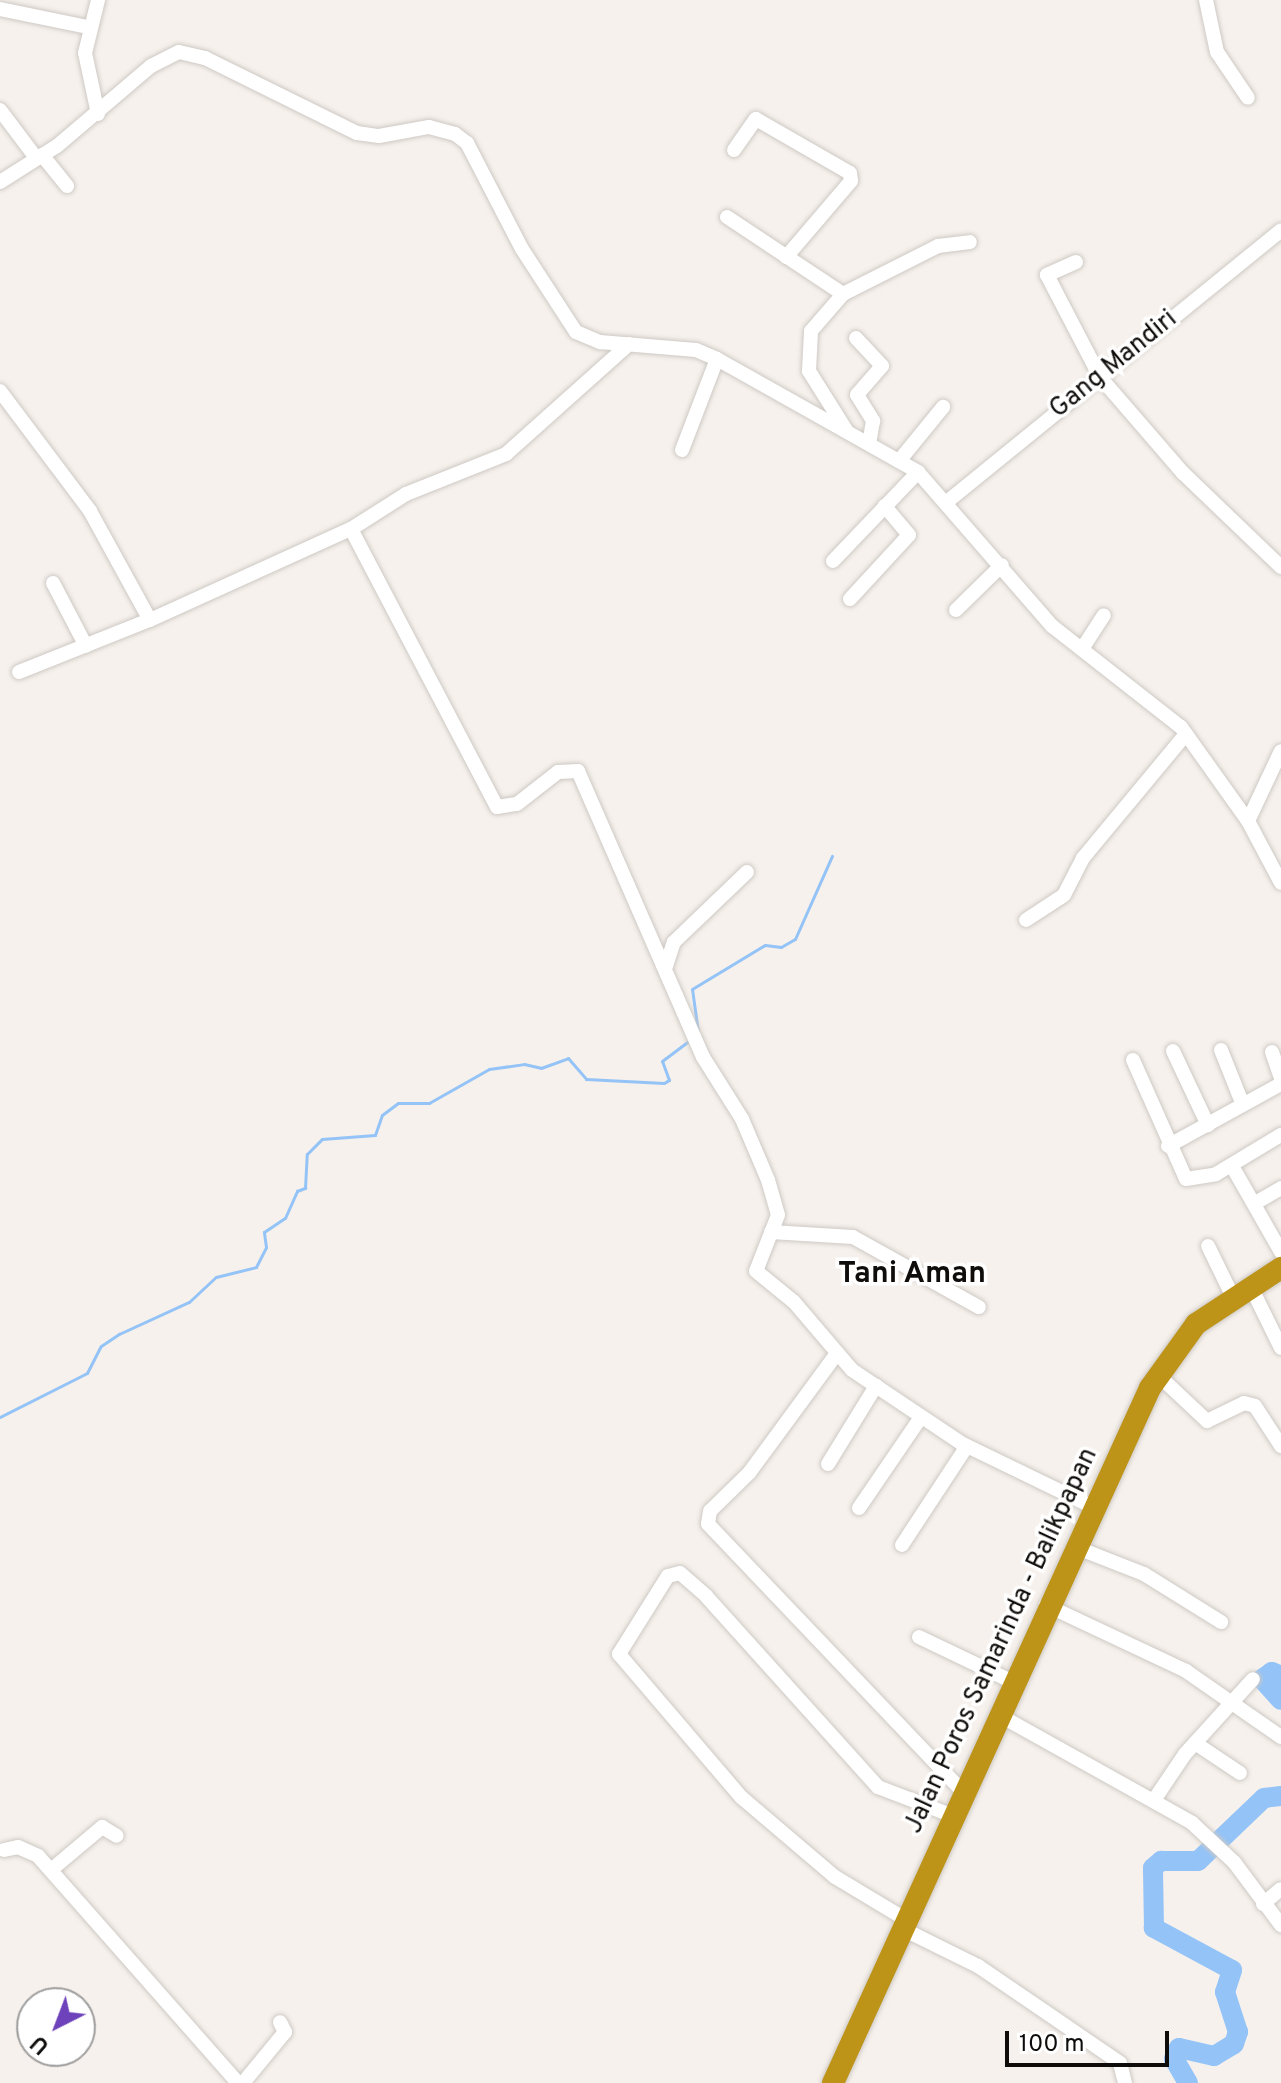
<!DOCTYPE html>
<html>
<head>
<meta charset="utf-8">
<style>
	body { margin:0 }
	#map { position:relative; width:1281px; height:2083px; overflow:hidden; background:#f6f1ec; font-family:Overpass,sans-serif }
	div>[style] { position:absolute }
	.stream>* { height:3px; margin:-1.5px; padding:0 1.5px; transform-origin:1.5px; border-radius:1.5px; background:#94c3f7 }
	.river>* { height:20px; margin:-10px; padding:0 10px; transform-origin:10px; border-radius:10px; background:#94c3f7 }
	.roads { filter:drop-shadow(0 0 2px #cec9c4) drop-shadow(0 0 2px #cec9c4) }
	.minor>* { height:14px; margin:-7px; padding:0 7px; transform-origin:7px; border-radius:7px; background:#fff }
	.highway>* { height:22px; margin:-11px; padding:0 11px; transform-origin:11px; border-radius:11px; background:#bd9418 }
	span { translate:-50% -50%; white-space:nowrap; text-align:center; line-height:1.15; -webkit-text-stroke:7px #fff; paint-order:stroke }
	.street-label { font-size:26px; color:#0f0d0c }
	.quarter-label { font-size:30px; color:#0f0d0c; font-weight:700 }
	.north { position:absolute; left:16px; top:1987px; width:80px; height:80px; box-sizing:border-box; background:#fff; border:2px solid #9f9e9e; border-radius:50%; rotate:222deg; font-size:22px; font-weight:700; line-height:32px; text-align:center; color:#0f0d0c }
	.north::after { content:''; display:block; margin:auto; width:28px; height:36px; background:#6d42ba; clip-path:polygon(50% 0,100% 100%,50% 72%,0 100%) }
	.scale { position:absolute; left:1005px; top:2031px; width:164px; height:36px; box-sizing:border-box; border:4px solid #0f0d0c; border-top:0; padding-left:10px; font-size:24px; line-height:28px; white-space:nowrap; color:#0f0d0c; -webkit-text-stroke:6px #fff; paint-order:stroke }
</style>
</head>
<body>
<div id="map">
	<div class="stream">
		<i style="left:698px;top:1032px;width:43px;rotate:-97.9deg"></i>
		<i style="left:692px;top:989px;width:85px;rotate:-31.1deg"></i>
		<i style="left:765px;top:945px;width:16px;rotate:7deg"></i>
		<i style="left:781px;top:947px;width:16px;rotate:-30deg"></i>
		<i style="left:795px;top:939px;width:91px;rotate:-66deg"></i>
		<i style="left:0;top:1417px;width:97px;rotate:-26.8deg"></i>
		<i style="left:87px;top:1373px;width:30px;rotate:-63deg"></i>
		<i style="left:101px;top:1346px;width:22px;rotate:-34deg"></i>
		<i style="left:119px;top:1334px;width:77px;rotate:-24.6deg"></i>
		<i style="left:189px;top:1302px;width:37px;rotate:-43deg"></i>
		<i style="left:216px;top:1277px;width:41px;rotate:-14deg"></i>
		<i style="left:256px;top:1267px;width:22px;rotate:-63deg"></i>
		<i style="left:266px;top:1247px;width:15px;rotate:-98deg"></i>
		<i style="left:264px;top:1232px;width:25px;rotate:-34deg"></i>
		<i style="left:285px;top:1218px;width:30px;rotate:-66deg"></i>
		<i style="left:297px;top:1191px;width:9px;rotate:-21deg"></i>
		<i style="left:305px;top:1188px;width:34px;rotate:-87deg"></i>
		<i style="left:307px;top:1154px;width:21px;rotate:-45deg"></i>
		<i style="left:322px;top:1139px;width:53px;rotate:-4.3deg"></i>
		<i style="left:375px;top:1135px;width:21px;rotate:-71deg"></i>
		<i style="left:382px;top:1115px;width:20px;rotate:-37deg"></i>
		<i style="left:398px;top:1103px;width:31px"></i>
		<i style="left:429px;top:1103px;width:69px;rotate:-29.5deg"></i>
		<i style="left:489px;top:1069px;width:35px;rotate:-8deg"></i>
		<i style="left:524px;top:1064px;width:17px;rotate:13deg"></i>
		<i style="left:541px;top:1068px;width:29px;rotate:-20deg"></i>
		<i style="left:568px;top:1058px;width:28px;rotate:49deg"></i>
		<i style="left:586px;top:1079px;width:78px;rotate:2.9deg"></i>
		<i style="left:664px;top:1083px;width:6px;rotate:-31deg"></i>
		<i style="left:669px;top:1080px;width:20px;rotate:-110deg"></i>
		<i style="left:662px;top:1061px;width:35px;rotate:-37deg"></i>
	</div>
	<div class="river">
		<i style="left:1281px;top:1676px;width:10px;rotate:-156deg"></i>
		<i style="left:1272px;top:1672px;width:12px;rotate:145deg"></i>
		<i style="left:1262px;top:1679px;width:28px;rotate:48deg"></i>
		<i style="left:1188px;top:2083px;width:28px;rotate:-120deg"></i>
		<i style="left:1174px;top:2059px;width:12px;rotate:-66deg"></i>
		<i style="left:1179px;top:2048px;width:36px;rotate:13deg"></i>
		<i style="left:1214px;top:2056px;width:23px;rotate:-31deg"></i>
		<i style="left:1234px;top:2044px;width:13px;rotate:-72deg"></i>
		<i style="left:1238px;top:2032px;width:42px;rotate:-108deg"></i>
		<i style="left:1225px;top:1992px;width:23px;rotate:-72deg"></i>
		<i style="left:1232px;top:1970px;width:89px;rotate:-151.7deg"></i>
		<i style="left:1154px;top:1928px;width:60px;rotate:-91deg"></i>
		<i style="left:1153px;top:1868px;width:11px;rotate:-41deg"></i>
		<i style="left:1161px;top:1861px;width:37px"></i>
		<i style="left:1198px;top:1861px;width:91px;rotate:-43.7deg"></i>
		<i style="left:1264px;top:1798px;width:17px;rotate:-7deg"></i>
	</div>
	<div class="roads">
		<div class="minor">
			<i style="left:1206px;top:0;width:53px;rotate:78.1deg"></i>
			<i style="left:1217px;top:52px;width:55px;rotate:56deg"></i>
			<i style="left:0;top:9px;width:90px;rotate:11.6deg"></i>
			<i style="left:0;top:110px;width:61px;rotate:52.9deg"></i>
			<i style="left:98px;top:114px;width:62px;rotate:-102deg"></i>
			<i style="left:85px;top:53px;width:55px;rotate:-76.2deg"></i>
			<i style="left:734px;top:150px;width:38px;rotate:-55deg"></i>
			<i style="left:756px;top:119px;width:108px;rotate:29.9deg"></i>
			<i style="left:850px;top:173px;width:8px;rotate:83deg"></i>
			<i style="left:851px;top:181px;width:100px;rotate:130.5deg"></i>
			<i style="left:42px;top:155px;width:40px;rotate:51deg"></i>
			<i style="left:0;top:182px;width:67px;rotate:-32.3deg"></i>
			<i style="left:57px;top:146px;width:123px;rotate:-40.4deg"></i>
			<i style="left:151px;top:66px;width:31px;rotate:-27deg"></i>
			<i style="left:179px;top:52px;width:27px;rotate:13deg"></i>
			<i style="left:205px;top:58px;width:169px;rotate:26.3deg"></i>
			<i style="left:357px;top:133px;width:22px;rotate:8deg"></i>
			<i style="left:379px;top:136px;width:51px;rotate:-10.2deg"></i>
			<i style="left:429px;top:127px;width:27px;rotate:15deg"></i>
			<i style="left:455px;top:134px;width:15px;rotate:37deg"></i>
			<i style="left:467px;top:143px;width:119px;rotate:62.6deg"></i>
			<i style="left:522px;top:249px;width:99px;rotate:57deg"></i>
			<i style="left:576px;top:332px;width:26px;rotate:23deg"></i>
			<i style="left:600px;top:342px;width:96px;rotate:4.8deg"></i>
			<i style="left:696px;top:350px;width:23px;rotate:23deg"></i>
			<i style="left:717px;top:359px;width:231px;rotate:29.3deg"></i>
			<i style="left:918px;top:472px;width:204px;rotate:49deg"></i>
			<i style="left:1052px;top:626px;width:164px;rotate:38.1deg"></i>
			<i style="left:1181px;top:727px;width:115px;rotate:54.5deg"></i>
			<i style="left:1248px;top:821px;width:70px;rotate:62deg"></i>
			<i style="left:727px;top:217px;width:139px;rotate:33.6deg"></i>
			<i style="left:1076px;top:262px;width:32px;rotate:156deg"></i>
			<i style="left:1047px;top:275px;width:115px;rotate:62.5deg"></i>
			<i style="left:1100px;top:377px;width:127px;rotate:49.2deg"></i>
			<i style="left:1183px;top:473px;width:136px;rotate:43.8deg"></i>
			<i style="left:856px;top:338px;width:38px;rotate:47deg"></i>
			<i style="left:882px;top:366px;width:38px;rotate:131deg"></i>
			<i style="left:857px;top:395px;width:31px;rotate:58deg"></i>
			<i style="left:873px;top:421px;width:23px;rotate:100deg"></i>
			<i style="left:0;top:391px;width:150px;rotate:53.1deg"></i>
			<i style="left:90px;top:511px;width:124px;rotate:61.2deg"></i>
			<i style="left:150px;top:620px;width:221px;rotate:-24.4deg"></i>
			<i style="left:351px;top:529px;width:65px;rotate:-32.5deg"></i>
			<i style="left:406px;top:494px;width:108px;rotate:-21.8deg"></i>
			<i style="left:506px;top:454px;width:165px;rotate:-41.8deg"></i>
			<i style="left:846px;top:430px;width:70px;rotate:-122.1deg"></i>
			<i style="left:809px;top:371px;width:40px;rotate:-87.1deg"></i>
			<i style="left:811px;top:331px;width:49px;rotate:-49.1deg"></i>
			<i style="left:843px;top:294px;width:106px;rotate:-26.8deg"></i>
			<i style="left:938px;top:246px;width:32px;rotate:-7deg"></i>
			<i style="left:682px;top:450px;width:97px;rotate:-69deg"></i>
			<i style="left:899px;top:461px;width:70px;rotate:-50.8deg"></i>
			<i style="left:948px;top:501px;width:429px;rotate:-39.1deg"></i>
			<i style="left:351px;top:529px;width:314px;rotate:62.3deg"></i>
			<i style="left:497px;top:807px;width:20px;rotate:-9deg"></i>
			<i style="left:517px;top:804px;width:52px;rotate:-38deg"></i>
			<i style="left:558px;top:772px;width:20px;rotate:-3deg"></i>
			<i style="left:578px;top:771px;width:312px;rotate:66.4deg"></i>
			<i style="left:703px;top:1057px;width:73px;rotate:57.8deg"></i>
			<i style="left:742px;top:1119px;width:66px;rotate:66.9deg"></i>
			<i style="left:768px;top:1180px;width:36px;rotate:74deg"></i>
			<i style="left:778px;top:1215px;width:60px;rotate:111.4deg"></i>
			<i style="left:756px;top:1271px;width:49px;rotate:39.2deg"></i>
			<i style="left:794px;top:1302px;width:89px;rotate:49.5deg"></i>
			<i style="left:852px;top:1370px;width:131px;rotate:33.8deg"></i>
			<i style="left:961px;top:1443px;width:147px;rotate:25.9deg"></i>
			<i style="left:833px;top:561px;width:123px;rotate:-46.3deg"></i>
			<i style="left:53px;top:583px;width:71px;rotate:62.4deg"></i>
			<i style="left:850px;top:599px;width:87px;rotate:-47.3deg"></i>
			<i style="left:909px;top:535px;width:38px;rotate:-130deg"></i>
			<i style="left:956px;top:610px;width:64px;rotate:-44.4deg"></i>
			<i style="left:1082px;top:649px;width:40px;rotate:-57.1deg"></i>
			<i style="left:19px;top:672px;width:141px;rotate:-21.7deg"></i>
			<i style="left:1248px;top:821px;width:77px;rotate:-64.8deg"></i>
			<i style="left:1026px;top:920px;width:45px;rotate:-33.3deg"></i>
			<i style="left:1064px;top:895px;width:42px;rotate:-62.8deg"></i>
			<i style="left:1083px;top:858px;width:161px;rotate:-50.3deg"></i>
			<i style="left:666px;top:966px;width:25px;rotate:-72deg"></i>
			<i style="left:674px;top:942px;width:101px;rotate:-43.8deg"></i>
			<i style="left:1221px;top:1050px;width:59px;rotate:68.2deg"></i>
			<i style="left:1173px;top:1051px;width:82px;rotate:64.7deg"></i>
			<i style="left:1272px;top:1052px;width:28px;rotate:71deg"></i>
			<i style="left:1133px;top:1060px;width:130px;rotate:66deg"></i>
			<i style="left:1186px;top:1179px;width:30px;rotate:-9deg"></i>
			<i style="left:1216px;top:1174px;width:76px;rotate:-31deg"></i>
			<i style="left:1168px;top:1146px;width:129px;rotate:-28.8deg"></i>
			<i style="left:1232px;top:1166px;width:99px;rotate:60.3deg"></i>
			<i style="left:1257px;top:1202px;width:28px;rotate:-30deg"></i>
			<i style="left:771px;top:1232px;width:82px;rotate:3.5deg"></i>
			<i style="left:853px;top:1237px;width:144px;rotate:29.1deg"></i>
			<i style="left:1208px;top:1246px;width:55px;rotate:63.9deg"></i>
			<i style="left:1250px;top:1285px;width:70px;rotate:63.8deg"></i>
			<i style="left:835px;top:1356px;width:145px;rotate:126.3deg"></i>
			<i style="left:749px;top:1473px;width:54px;rotate:135.7deg"></i>
			<i style="left:710px;top:1511px;width:13px;rotate:99deg"></i>
			<i style="left:708px;top:1524px;width:373px;rotate:46.4deg"></i>
			<i style="left:1157px;top:1374px;width:69px;rotate:43.2deg"></i>
			<i style="left:1207px;top:1421px;width:41px;rotate:-25.9deg"></i>
			<i style="left:1244px;top:1403px;width:11px;rotate:15deg"></i>
			<i style="left:1255px;top:1406px;width:48px;rotate:57deg"></i>
			<i style="left:828px;top:1464px;width:92px;rotate:-58.4deg"></i>
			<i style="left:859px;top:1508px;width:110px;rotate:-55.7deg"></i>
			<i style="left:902px;top:1545px;width:118px;rotate:-56.7deg"></i>
			<i style="left:1075px;top:1547px;width:74px;rotate:21.4deg"></i>
			<i style="left:1144px;top:1574px;width:91px;rotate:31.9deg"></i>
			<i style="left:1046px;top:1605px;width:155px;rotate:25.2deg"></i>
			<i style="left:1186px;top:1671px;width:116px;rotate:34.8deg"></i>
			<i style="left:919px;top:1637px;width:104px;rotate:25.6deg"></i>
			<i style="left:999px;top:1715px;width:221px;rotate:29.2deg"></i>
			<i style="left:1192px;top:1823px;width:57px;rotate:42.9deg"></i>
			<i style="left:1234px;top:1862px;width:79px;rotate:53.3deg"></i>
			<i style="left:1195px;top:1743px;width:54px;rotate:33.7deg"></i>
			<i style="left:1154px;top:1800px;width:55px;rotate:-56deg"></i>
			<i style="left:1185px;top:1754px;width:101px;rotate:-47.8deg"></i>
			<i style="left:4px;top:1850px;width:14px;rotate:-12deg"></i>
			<i style="left:18px;top:1847px;width:22px;rotate:24deg"></i>
			<i style="left:38px;top:1856px;width:303px;rotate:48.6deg"></i>
			<i style="left:51px;top:1870px;width:67px;rotate:-40.1deg"></i>
			<i style="left:102px;top:1827px;width:17px;rotate:31deg"></i>
			<i style="left:1263px;top:1904px;width:23px;rotate:-40deg"></i>
			<i style="left:905px;top:1919px;width:82px;rotate:-149deg"></i>
			<i style="left:835px;top:1877px;width:123px;rotate:-139.6deg"></i>
			<i style="left:741px;top:1797px;width:188px;rotate:-130.5deg"></i>
			<i style="left:619px;top:1654px;width:92px;rotate:-57.9deg"></i>
			<i style="left:668px;top:1576px;width:12px;rotate:-14deg"></i>
			<i style="left:680px;top:1573px;width:35px;rotate:41deg"></i>
			<i style="left:706px;top:1596px;width:257px;rotate:48deg"></i>
			<i style="left:878px;top:1787px;width:80px;rotate:21.1deg"></i>
			<i style="left:901px;top:1928px;width:86px;rotate:26.3deg"></i>
			<i style="left:978px;top:1966px;width:172px;rotate:34.3deg"></i>
			<i style="left:1120px;top:2063px;width:21px;rotate:76deg"></i>
			<i style="left:243px;top:2083px;width:66px;rotate:-50.5deg"></i>
			<i style="left:285px;top:2032px;width:11px;rotate:-117deg"></i>
		</div>
		<div class="highway">
			<i style="left:833px;top:2083px;width:764px;rotate:-65.48deg"></i>
			<i style="left:1150px;top:1388px;width:79px;rotate:-54.3deg"></i>
			<i style="left:1196px;top:1324px;width:102px;rotate:-33.4deg"></i>
		</div>
	</div>
	<div class="street-label">
		<span style="left:1114px;top:365px;rotate:-39deg">Gang Mandiri</span>
		<span style="left:1002px;top:1641px;rotate:-65deg">Jalan Poros Samarinda - Balikpapan</span>
	</div>
	<div class="quarter-label">
		<span style="left:912px;top:1275px">Tani Aman</span>
	</div>
	<div class="north">U</div>
	<div class="scale">100 m</div>
</div>
</body>
</html>
